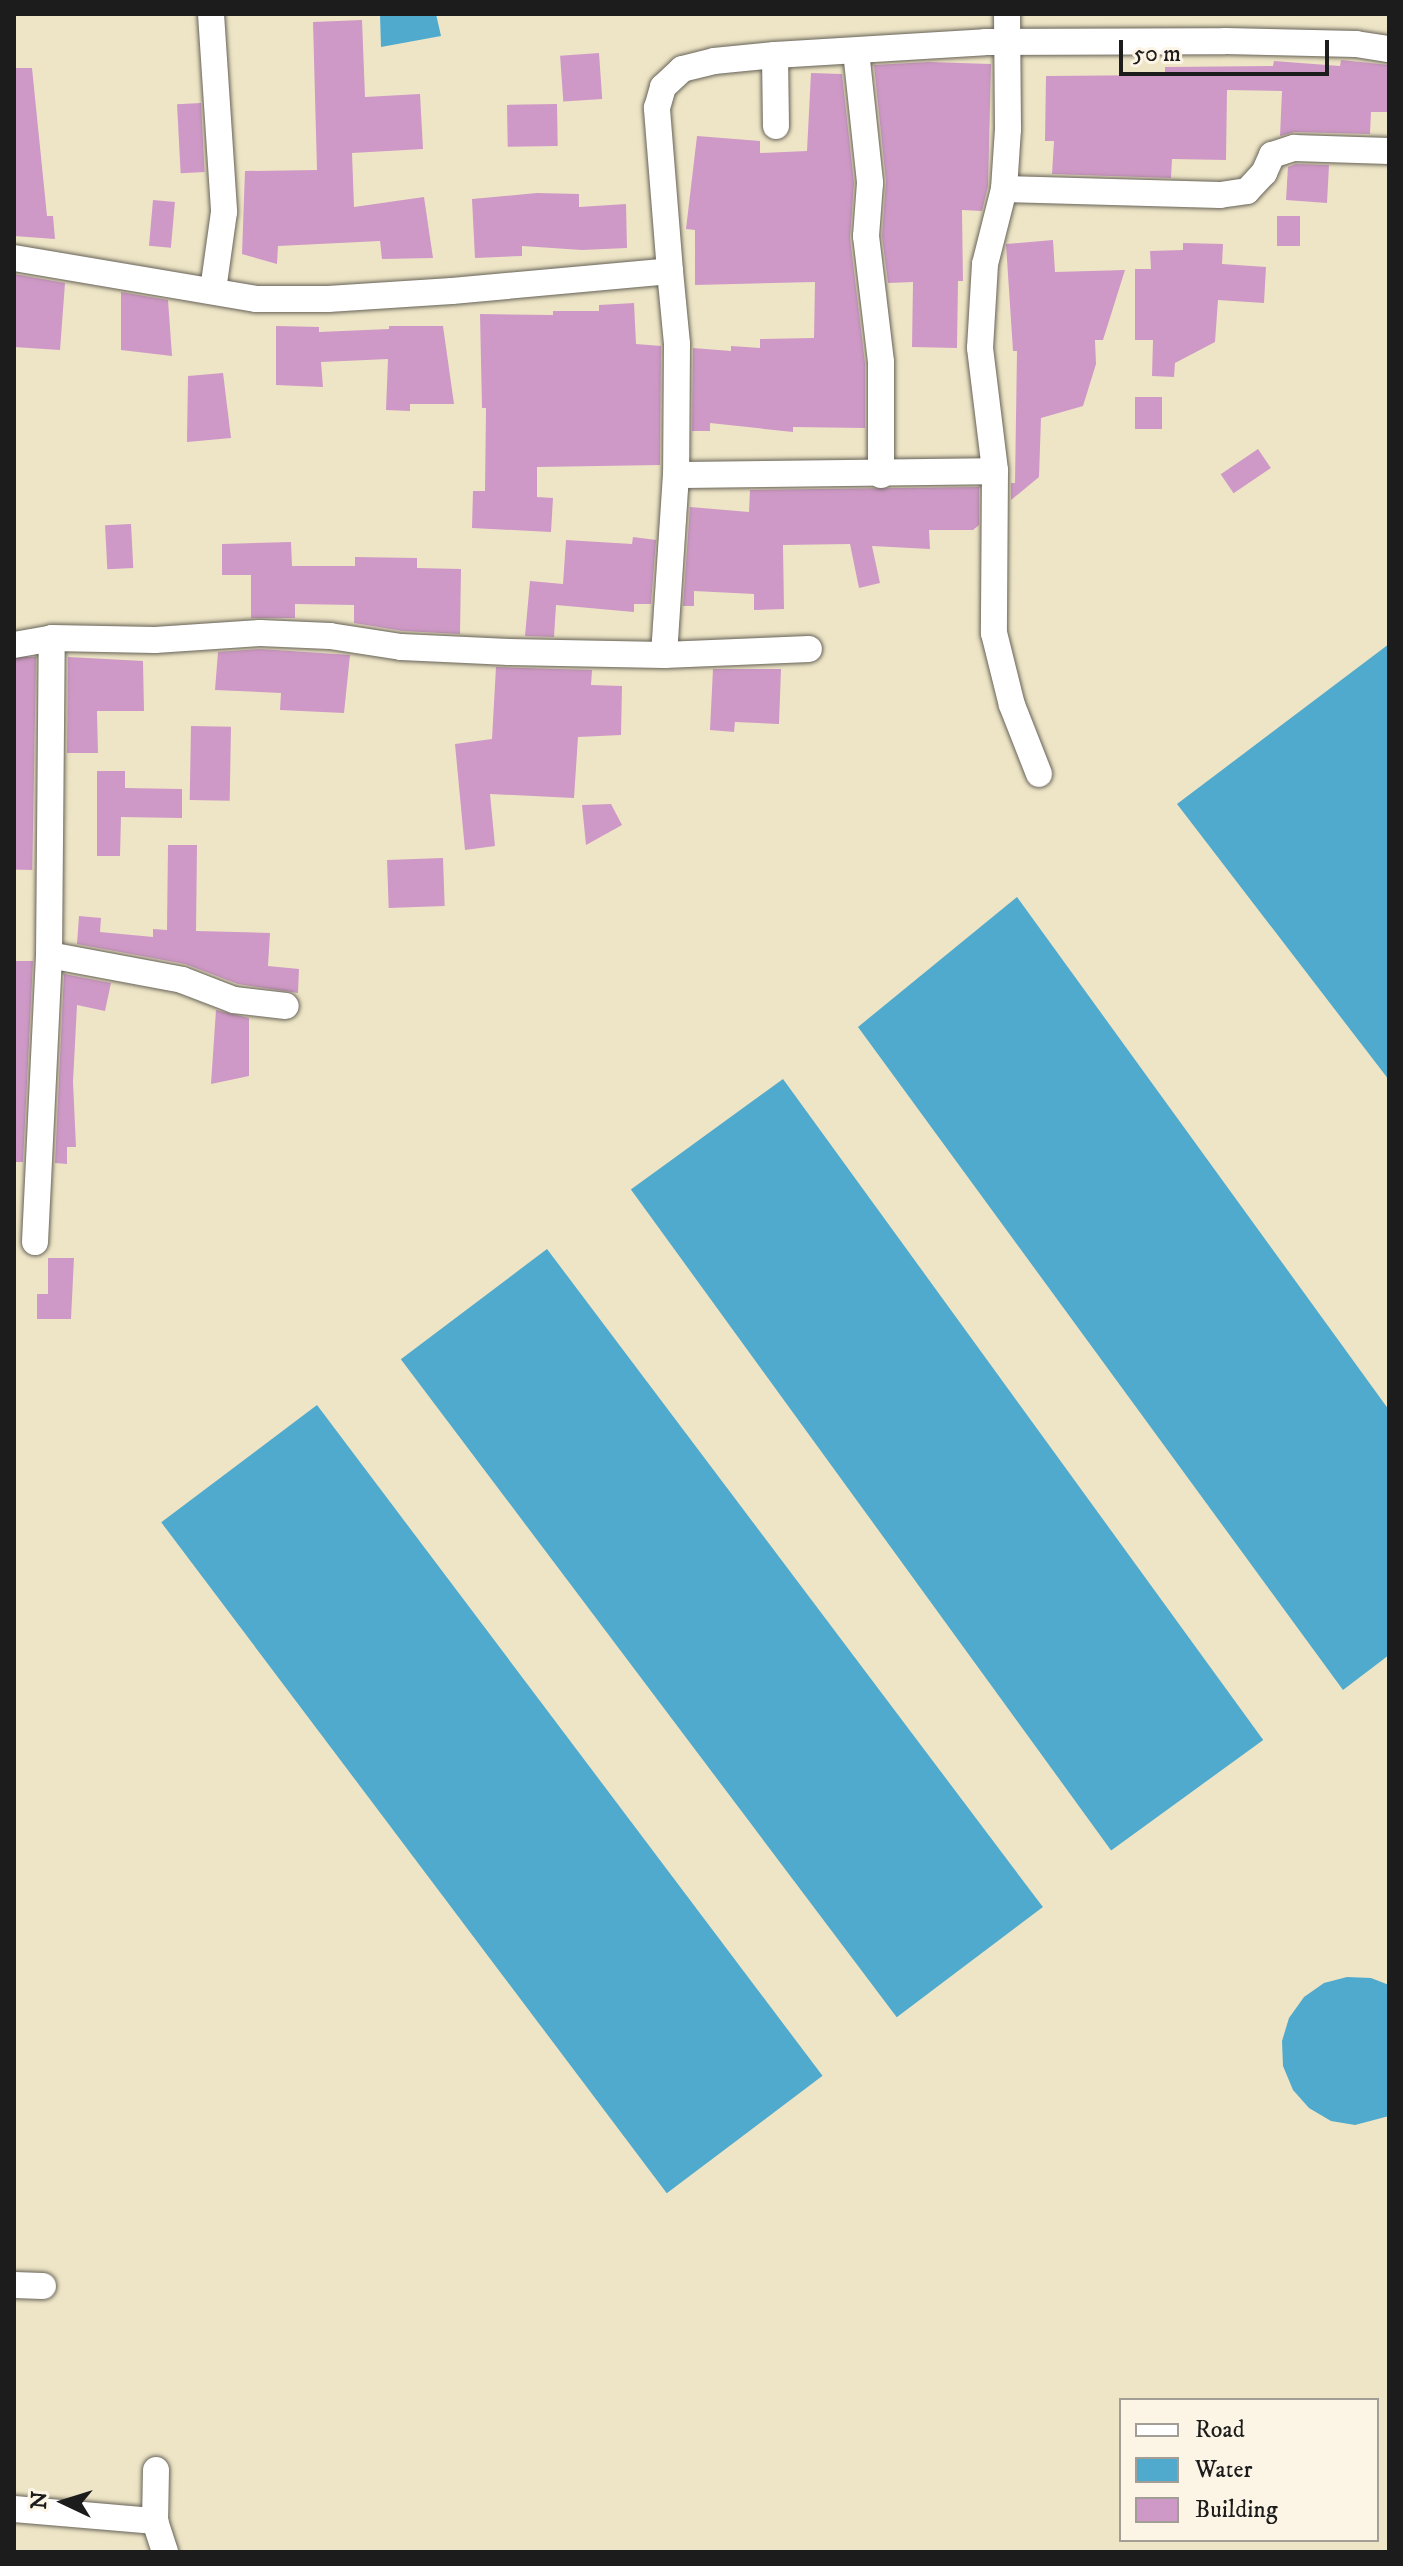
<!DOCTYPE html>
<html>
<head>
<meta charset="utf-8">
<style>
	body { margin:0 }
	#map { position:relative; width:1403px; height:2566px; overflow:hidden; background:#eee5c6; font-family:"IM FELL DW Pica",serif }
	div>[style] { position:absolute }
	.water>* { inset:0; background:#4faacd; transform-origin:0 0 }
	.building>* { inset:0; background:#ce99c6; transform-origin:0 0 }
	.roads { filter:drop-shadow(0 0 2px #666258) drop-shadow(0 0 2px #666258) }
	.street>* { height:26px; margin:-13px; padding:0 13px; transform-origin:13px; border-radius:13px; background:#fff }
	span { translate:-50% -50%; white-space:nowrap; text-align:center; line-height:1.15; -webkit-text-stroke:7px #fcf5e5; paint-order:stroke }
	.frame { position:absolute; inset:0; border:16px solid #1c1c1c; pointer-events:none }
	.legend { position:absolute; left:1119px; top:2398px; width:260px; height:144px; box-sizing:border-box; background:#fcf5e5; border:2px solid #a29e95; margin:0; padding:10px 14px; list-style:none; font-size:24px; color:#1c1c1c }
	.legend li { display:flex; align-items:center; gap:16px; height:40px }
	.legend b { width:40px; border:2px solid #a29e95 }
	.north { position:absolute; left:24px; top:2462px; width:80px; height:80px; -webkit-text-stroke:6px #fcf5e5; paint-order:stroke; rotate:274deg; font-size:22px; font-weight:700; line-height:32px; text-align:center; color:#1c1c1c }
	.north::after { content:''; display:block; margin:auto; width:28px; height:36px; background:#1c1c1c; clip-path:polygon(50% 0,100% 100%,50% 72%,0 100%) }
	.scale { position:absolute; left:1119px; top:40px; width:210px; height:36px; box-sizing:border-box; border:4px solid #1c1c1c; border-top:0; padding-left:10px; font-size:24px; line-height:28px; white-space:nowrap; color:#1c1c1c; -webkit-text-stroke:6px #fcf5e5; paint-order:stroke }
</style>
</head>
<body>
<div id="map">
	<div class="water">
		<i style="clip-path:polygon(380px 14px,436px 14px,441px 36px,381px 47px)"></i>
		<i style="clip-path:polygon(1389px 644px,1389px 1080px,1177px 804px)"></i>
		<i style="clip-path:polygon(1017px 897px,1389px 1410px,1389px 1655px,1343px 1690px,858px 1027px)"></i>
		<i style="left:783px;top:1079px;width:817px;height:188px;rotate:54deg"></i>
		<i style="left:547px;top:1249px;width:824px;height:183px;rotate:53deg"></i>
		<i style="left:317px;top:1405px;width:840px;height:195px;rotate:53deg"></i>
		<i style="clip-path:polygon(1347px 1977px,1371px 1978px,1389px 1985px,1389px 2116px,1355px 2125px,1331px 2121px,1309px 2108px,1293px 2090px,1283px 2066px,1282px 2041px,1289px 2018px,1304px 1997px,1324px 1983px)"></i>
	</div>
	<div class="building">
		<i style="clip-path:polygon(362px 20px,365px 97px,420px 94px,423px 149px,352px 153px,354px 207px,424px 197px,433px 258px,382px 259px,380px 241px,278px 246px,277px 264px,242px 254px,245px 171px,317px 170px,313px 22px)"></i>
		<i style="left:599px;top:53px;width:46px;height:39px;rotate:86deg"></i>
		<i style="clip-path:polygon(1341px 60px,1389px 65px,1389px 112px,1371px 112px,1370px 134px,1294px 132px,1280px 136px,1282px 91px,1227px 90px,1226px 160px,1172px 159px,1171px 178px,1052px 174px,1054px 141px,1045px 141px,1046px 76px,1165px 75px,1165px 67px,1273px 66px,1274px 61px,1340px 66px)"></i>
		<i style="clip-path:polygon(929px 62px,991px 64px,988px 186px,982px 211px,962px 210px,963px 281px,958px 281px,957px 348px,912px 347px,913px 282px,888px 283px,882px 236px,886px 181px,874px 65px)"></i>
		<i style="clip-path:polygon(14px 68px,32px 68px,47px 216px,53px 216px,55px 239px,14px 236px)"></i>
		<i style="clip-path:polygon(811px 73px,842px 74px,854px 183px,850px 238px,865px 363px,865px 428px,793px 427px,793px 432px,710px 423px,710px 431px,692px 431px,693px 348px,731px 351px,731px 346px,760px 348px,760px 339px,814px 338px,815px 282px,695px 285px,695px 230px,686px 229px,697px 136px,760px 141px,760px 153px,807px 151px)"></i>
		<i style="left:201px;top:103px;width:69px;height:24px;rotate:87deg"></i>
		<i style="left:557px;top:104px;width:42px;height:50px;rotate:89deg"></i>
		<i style="clip-path:polygon(1296px 164px,1329px 165px,1327px 203px,1286px 200px,1288px 167px)"></i>
		<i style="clip-path:polygon(537px 193px,579px 194px,579px 207px,626px 204px,627px 248px,582px 250px,522px 246px,522px 256px,475px 258px,472px 199px)"></i>
		<i style="left:153px;top:200px;width:22px;height:46px;rotate:5deg"></i>
		<i style="left:1277px;top:216px;width:23px;height:30px"></i>
		<i style="clip-path:polygon(1053px 240px,1055px 272px,1125px 270px,1103px 340px,1095px 340px,1096px 364px,1083px 406px,1041px 418px,1039px 477px,1011px 500px,1011px 483px,1015px 483px,1017px 351px,1013px 351px,1006px 244px)"></i>
		<i style="clip-path:polygon(1183px 243px,1223px 244px,1222px 264px,1266px 267px,1264px 303px,1218px 300px,1215px 342px,1175px 363px,1174px 377px,1152px 376px,1153px 340px,1135px 340px,1135px 269px,1151px 269px,1150px 251px,1183px 250px)"></i>
		<i style="clip-path:polygon(14px 274px,65px 283px,60px 350px,14px 347px)"></i>
		<i style="clip-path:polygon(121px 292px,168px 300px,172px 356px,121px 350px)"></i>
		<i style="clip-path:polygon(634px 303px,636px 344px,661px 346px,660px 465px,537px 467px,537px 497px,553px 498px,551px 532px,472px 528px,473px 491px,485px 491px,486px 408px,482px 408px,480px 314px,553px 315px,553px 311px,599px 311px,599px 305px)"></i>
		<i style="clip-path:polygon(276px 326px,319px 327px,319px 332px,389px 329px,389px 326px,443px 326px,454px 404px,410px 404px,410px 411px,386px 410px,388px 359px,321px 362px,323px 387px,276px 385px)"></i>
		<i style="clip-path:polygon(223px 373px,231px 438px,187px 442px,188px 376px)"></i>
		<i style="left:1135px;top:397px;width:27px;height:32px"></i>
		<i style="left:1258px;top:449px;width:23px;height:45px;rotate:56deg"></i>
		<i style="clip-path:polygon(979px 487px,979px 525px,973px 530px,929px 530px,930px 549px,872px 546px,880px 583px,859px 588px,850px 544px,783px 545px,784px 609px,754px 610px,754px 594px,694px 591px,694px 606px,683px 606px,690px 507px,749px 512px,750px 490px)"></i>
		<i style="left:131px;top:524px;width:44px;height:26px;rotate:87deg"></i>
		<i style="clip-path:polygon(633px 537px,656px 540px,651px 604px,634px 604px,634px 612px,556px 605px,554px 637px,525px 636px,530px 581px,563px 584px,566px 540px,632px 544px)"></i>
		<i style="clip-path:polygon(291px 542px,292px 566px,355px 566px,355px 557px,417px 558px,417px 568px,461px 569px,460px 634px,403px 631px,354px 623px,354px 605px,295px 604px,295px 618px,251px 618px,251px 575px,222px 575px,222px 544px)"></i>
		<i style="clip-path:polygon(260px 649px,350px 655px,344px 713px,280px 710px,281px 693px,215px 690px,218px 652px)"></i>
		<i style="left:36px;top:657px;width:213px;height:22px;rotate:91deg"></i>
		<i style="clip-path:polygon(68px 657px,143px 661px,144px 711px,97px 711px,98px 753px,67px 753px)"></i>
		<i style="clip-path:polygon(496px 667px,592px 670px,591px 685px,622px 686px,621px 735px,578px 737px,574px 798px,490px 794px,495px 846px,465px 850px,455px 744px,492px 739px)"></i>
		<i style="clip-path:polygon(713px 669px,781px 669px,779px 724px,735px 722px,734px 732px,710px 730px)"></i>
		<i style="left:191px;top:726px;width:40px;height:74px;rotate:1deg"></i>
		<i style="clip-path:polygon(97px 771px,125px 771px,125px 788px,182px 789px,182px 818px,121px 817px,120px 856px,97px 856px)"></i>
		<i style="clip-path:polygon(611px 804px,622px 825px,586px 845px,582px 805px)"></i>
		<i style="clip-path:polygon(168px 845px,197px 845px,196px 931px,270px 933px,268px 966px,299px 969px,298px 993px,238px 984px,185px 964px,77px 944px,79px 916px,101px 918px,100px 932px,153px 937px,153px 929px,167px 930px)"></i>
		<i style="left:443px;top:858px;width:48px;height:56px;rotate:88deg"></i>
		<i style="clip-path:polygon(14px 961px,33px 961px,23px 1162px,14px 1162px)"></i>
		<i style="clip-path:polygon(64px 974px,111px 983px,105px 1011px,77px 1005px,73px 1082px,76px 1147px,67px 1147px,67px 1164px,55px 1163px)"></i>
		<i style="clip-path:polygon(216px 1010px,249px 1018px,249px 1076px,211px 1084px)"></i>
		<i style="clip-path:polygon(48px 1258px,74px 1258px,71px 1319px,37px 1319px,37px 1294px,48px 1294px)"></i>
	</div>
	<div class="roads">
		<div class="street">
			<i style="left:211px;top:14px;width:198px;rotate:86.2deg"></i>
			<i style="left:224px;top:212px;width:79px;rotate:98deg"></i>
			<i style="left:1007px;top:14px;width:115px;rotate:89.5deg"></i>
			<i style="left:1008px;top:129px;width:60px;rotate:93.8deg"></i>
			<i style="left:1004px;top:189px;width:77px;rotate:104.2deg"></i>
			<i style="left:985px;top:264px;width:84px;rotate:93.4deg"></i>
			<i style="left:980px;top:348px;width:124px;rotate:83deg"></i>
			<i style="left:995px;top:471px;width:162px;rotate:90.4deg"></i>
			<i style="left:994px;top:633px;width:74px;rotate:76deg"></i>
			<i style="left:1012px;top:705px;width:74px;rotate:68.6deg"></i>
			<i style="left:856px;top:51px;width:133px;rotate:83.9deg"></i>
			<i style="left:870px;top:183px;width:53px;rotate:94.3deg"></i>
			<i style="left:866px;top:236px;width:127px;rotate:83.2deg"></i>
			<i style="left:881px;top:362px;width:113px;rotate:90deg"></i>
			<i style="left:775px;top:55px;width:71px;rotate:89.2deg"></i>
			<i style="left:1004px;top:189px;width:216px;rotate:1.6deg"></i>
			<i style="left:1220px;top:195px;width:27px;rotate:-8deg"></i>
			<i style="left:1247px;top:191px;width:25px;rotate:-47deg"></i>
			<i style="left:1264px;top:173px;width:20px;rotate:-66deg"></i>
			<i style="left:1272px;top:155px;width:23px;rotate:-18deg"></i>
			<i style="left:1294px;top:148px;width:95px;rotate:1.8deg"></i>
			<i style="left:14px;top:258px;width:245px;rotate:9.6deg"></i>
			<i style="left:256px;top:299px;width:72px"></i>
			<i style="left:328px;top:299px;width:124px;rotate:-3.7deg"></i>
			<i style="left:452px;top:291px;width:219px;rotate:-5.2deg"></i>
			<i style="left:670px;top:271px;width:164px;rotate:-94.6deg"></i>
			<i style="left:657px;top:108px;width:22px;rotate:-74deg"></i>
			<i style="left:663px;top:87px;width:26px;rotate:-43deg"></i>
			<i style="left:682px;top:69px;width:33px;rotate:-14deg"></i>
			<i style="left:714px;top:61px;width:61px;rotate:-5.6deg"></i>
			<i style="left:775px;top:55px;width:210px;rotate:-3.5deg"></i>
			<i style="left:985px;top:42px;width:240px;rotate:-0.2deg"></i>
			<i style="left:1225px;top:41px;width:131px;rotate:1.3deg"></i>
			<i style="left:1356px;top:44px;width:33px;rotate:9deg"></i>
			<i style="left:670px;top:271px;width:73px;rotate:84.5deg"></i>
			<i style="left:677px;top:344px;width:131px;rotate:90.4deg"></i>
			<i style="left:14px;top:645px;width:39px;rotate:-10deg"></i>
			<i style="left:52px;top:638px;width:103px;rotate:1.1deg"></i>
			<i style="left:155px;top:640px;width:105px;rotate:-3.8deg"></i>
			<i style="left:260px;top:633px;width:70px;rotate:2.5deg"></i>
			<i style="left:330px;top:636px;width:72px;rotate:8.8deg"></i>
			<i style="left:401px;top:647px;width:108px;rotate:2.7deg"></i>
			<i style="left:509px;top:652px;width:155px;rotate:1.1deg"></i>
			<i style="left:664px;top:655px;width:145px;rotate:-2.4deg"></i>
			<i style="left:664px;top:655px;width:180px;rotate:-86.2deg"></i>
			<i style="left:676px;top:475px;width:319px;rotate:-0.7deg"></i>
			<i style="left:49px;top:955px;width:135px;rotate:10.6deg"></i>
			<i style="left:182px;top:980px;width:56px;rotate:21deg"></i>
			<i style="left:234px;top:1000px;width:52px;rotate:6.6deg"></i>
			<i style="left:35px;top:1242px;width:287px;rotate:-87.2deg"></i>
			<i style="left:49px;top:955px;width:317px;rotate:-89.5deg"></i>
			<i style="left:14px;top:2285px;width:29px;rotate:2deg"></i>
			<i style="left:156px;top:2470px;width:51px;rotate:91.1deg"></i>
			<i style="left:155px;top:2521px;width:33px;rotate:72deg"></i>
			<i style="left:14px;top:2509px;width:142px;rotate:4.9deg"></i>
		</div>
	</div>
	<div class="frame"></div>
	<ul class="legend">
	<li><b style="height:10px;background:#fff"></b>Road</li>
	<li><b style="height:22px;background:#4faacd"></b>Water</li>
	<li><b style="height:22px;background:#ce99c6"></b>Building</li>
	</ul>
	<div class="north">N</div>
	<div class="scale">50 m</div>
</div>
</body>
</html>
